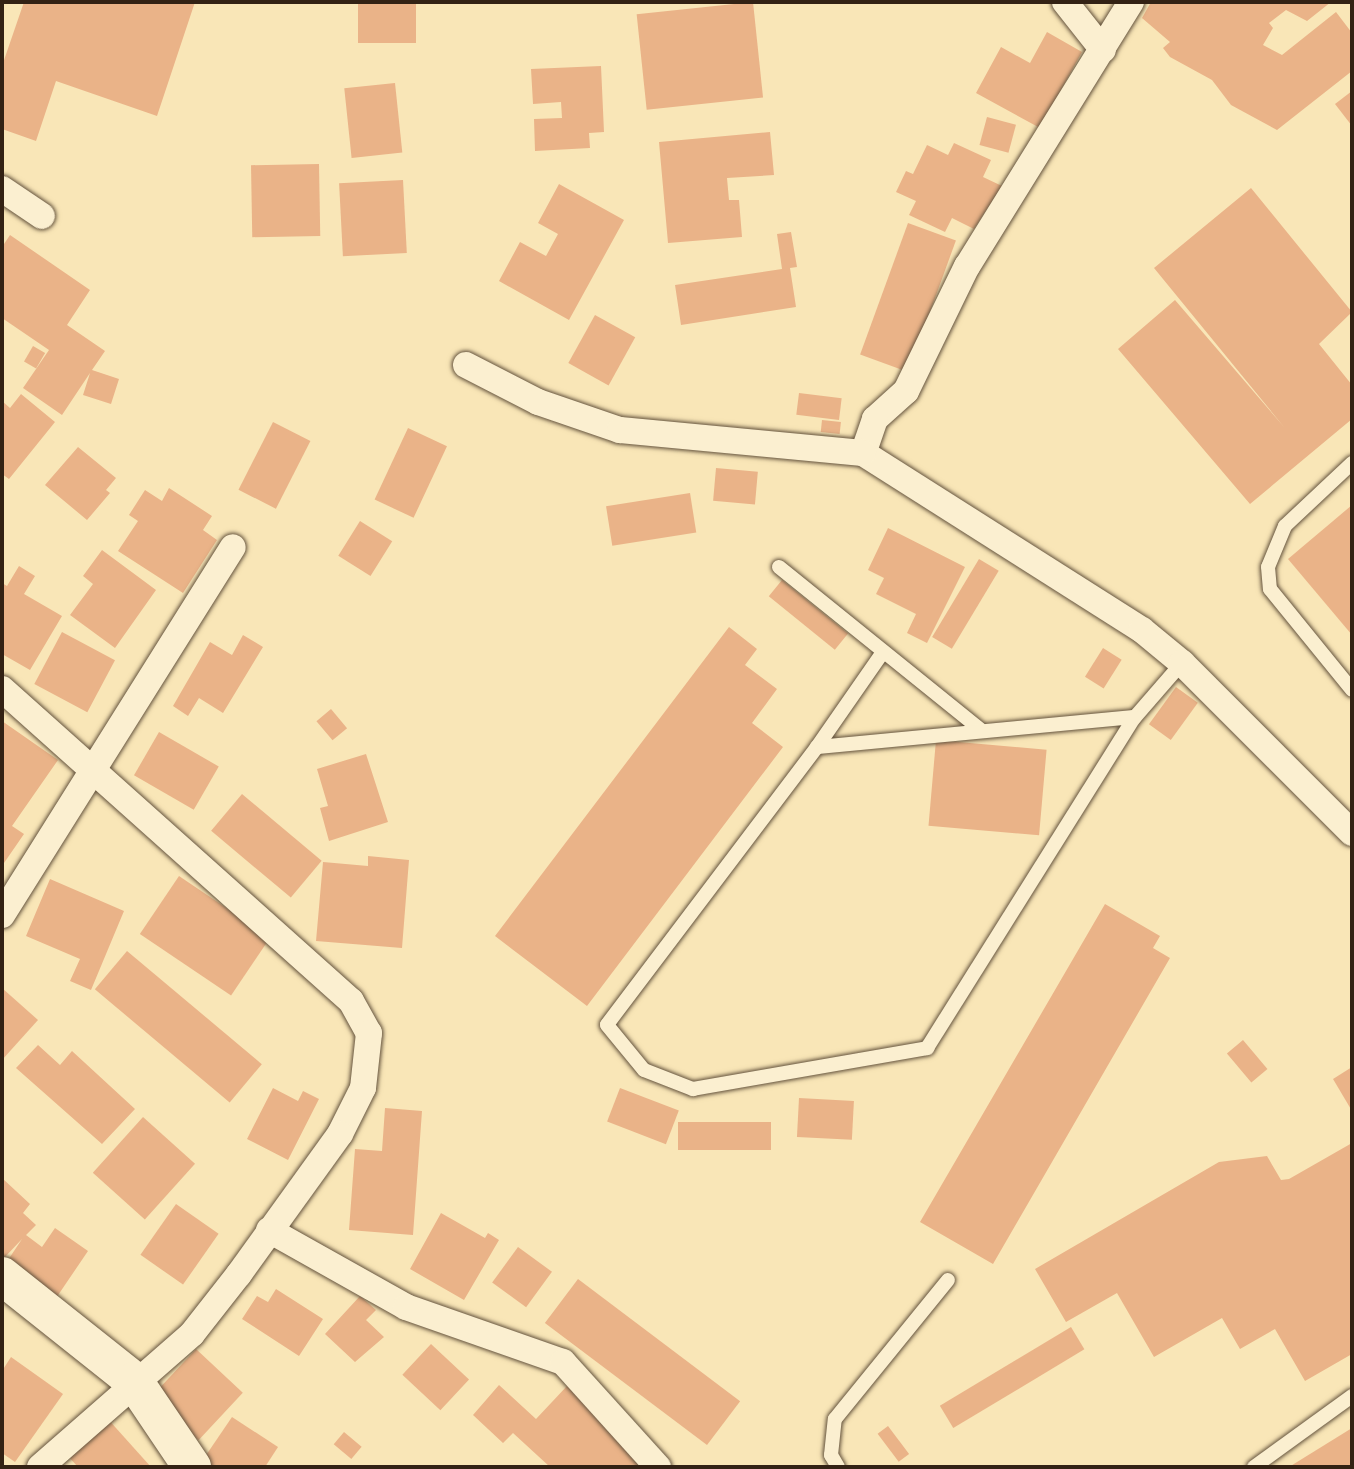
<!DOCTYPE html>
<html>
<head>
<meta charset="utf-8">
<style>
	body { margin:0 }
	#map { position:relative; width:1354px; height:1469px; overflow:hidden; background:#f9e6b7; font-family:"Sorts Mill Goudy",serif }
	div>[style] { position:absolute }
	.building>* { inset:0; background:#eab388; transform-origin:0 0 }
	.roads { filter:drop-shadow(0 0 2px #64533d) drop-shadow(0 0 2px #64533d) }
	.lane>* { height:14px; margin:-7px; padding:0 7px; transform-origin:7px; border-radius:7px; background:#fbefd0 }
	.street>* { height:26px; margin:-13px; padding:0 13px; transform-origin:13px; border-radius:13px; background:#fbefd0 }
	.secondary>* { height:38px; margin:-19px; padding:0 19px; transform-origin:19px; border-radius:19px; background:#fbefd0 }
	span { translate:-50% -50%; white-space:nowrap; text-align:center; line-height:1.15; -webkit-text-stroke:5px #fbefd0; paint-order:stroke }
	.frame { position:absolute; inset:0; border:4px solid #332214; pointer-events:none }
</style>
</head>
<body>
<div id="map">
	<div class="building">
		<i style="clip-path:polygon(24px 2px,195px 2px,157px 116px,56px 81px,36px 141px,2px 129px,2px 66px)"></i>
		<i style="left:358px;top:2px;width:58px;height:41px"></i>
		<i style="left:753px;top:2px;width:96px;height:117px;rotate:84deg"></i>
		<i style="clip-path:polygon(1151px 2px,1331px 2px,1307px 21px,1286px 10px,1269px 23px,1273px 28px,1263px 45px,1282px 55px,1336px 12px,1352px 33px,1352px 71px,1277px 130px,1231px 105px,1212px 80px,1170px 57px,1163px 48px,1170px 42px,1142px 18px)"></i>
		<i style="clip-path:polygon(1047px 32px,1082px 52px,1040px 128px,976px 93px,1001px 47px,1030px 63px)"></i>
		<i style="clip-path:polygon(601px 66px,604px 132px,589px 133px,590px 148px,535px 151px,534px 119px,562px 118px,561px 102px,533px 104px,531px 69px)"></i>
		<i style="left:395px;top:83px;width:70px;height:51px;rotate:84deg"></i>
		<i style="clip-path:polygon(1352px 91px,1352px 126px,1335px 104px)"></i>
		<i style="left:987px;top:117px;width:30px;height:29px;rotate:15deg"></i>
		<i style="clip-path:polygon(770px 132px,774px 175px,727px 178px,729px 200px,739px 200px,742px 237px,668px 243px,659px 142px)"></i>
		<i style="clip-path:polygon(954px 143px,991px 160px,983px 177px,1002px 186px,974px 229px,952px 218px,945px 232px,909px 215px,916px 201px,896px 192px,906px 171px,913px 174px,927px 145px,948px 155px)"></i>
		<i style="left:319px;top:164px;width:72px;height:68px;rotate:89deg"></i>
		<i style="left:403px;top:180px;width:73px;height:64px;rotate:87deg"></i>
		<i style="clip-path:polygon(559px 184px,624px 220px,569px 320px,499px 281px,520px 242px,546px 256px,558px 234px,538px 223px)"></i>
		<i style="clip-path:polygon(1251px 188px,1352px 312px,1319px 344px,1352px 385px,1352px 419px,1250px 504px,1118px 349px,1175px 300px,1284px 427px,1154px 268px)"></i>
		<i style="left:908px;top:223px;width:51px;height:140px;rotate:20deg"></i>
		<i style="clip-path:polygon(791px 232px,797px 267px,790px 268px,796px 307px,681px 325px,675px 285px,782px 269px,777px 234px)"></i>
		<i style="clip-path:polygon(10px 235px,90px 290px,67px 325px,105px 351px,92px 370px,119px 379px,111px 404px,83px 395px,90px 373px,62px 415px,23px 388px,49px 350px,2px 318px,2px 247px)"></i>
		<i style="left:595px;top:315px;width:46px;height:55px;rotate:29deg"></i>
		<i style="left:33px;top:346px;width:14px;height:18px;rotate:30deg"></i>
		<i style="left:799px;top:393px;width:43px;height:22px;rotate:7deg"></i>
		<i style="clip-path:polygon(21px 394px,55px 422px,9px 479px,2px 474px,2px 401px,10px 408px)"></i>
		<i style="left:822px;top:420px;width:19px;height:12px;rotate:6deg"></i>
		<i style="left:273px;top:422px;width:42px;height:76px;rotate:27deg"></i>
		<i style="left:408px;top:428px;width:43px;height:79px;rotate:25deg"></i>
		<i style="clip-path:polygon(78px 447px,116px 478px,106px 490px,110px 493px,87px 520px,45px 485px)"></i>
		<i style="left:716px;top:468px;width:42px;height:33px;rotate:5deg"></i>
		<i style="clip-path:polygon(169px 488px,212px 516px,203px 530px,217px 540px,183px 593px,118px 551px,138px 521px,129px 515px,145px 490px,162px 501px)"></i>
		<i style="left:690px;top:493px;width:40px;height:85px;rotate:81deg"></i>
		<i style="clip-path:polygon(1352px 505px,1352px 635px,1288px 559px)"></i>
		<i style="left:360px;top:521px;width:38px;height:41px;rotate:32deg"></i>
		<i style="clip-path:polygon(888px 528px,965px 567px,927px 643px,907px 633px,916px 614px,876px 594px,884px 578px,868px 570px)"></i>
		<i style="clip-path:polygon(102px 550px,156px 590px,115px 648px,70px 615px,93px 584px,83px 576px)"></i>
		<i style="left:979px;top:559px;width:23px;height:91px;rotate:31deg"></i>
		<i style="clip-path:polygon(19px 566px,35px 576px,24px 594px,62px 616px,30px 670px,2px 654px,2px 583px,7px 586px)"></i>
		<i style="left:782px;top:580px;width:85px;height:21px;rotate:39deg"></i>
		<i style="clip-path:polygon(729px 627px,757px 649px,745px 665px,777px 689px,752px 723px,783px 747px,587px 1006px,495px 936px)"></i>
		<i style="left:62px;top:632px;width:60px;height:59px;rotate:28deg"></i>
		<i style="clip-path:polygon(243px 635px,263px 647px,223px 713px,199px 698px,188px 716px,173px 706px,210px 642px,232px 655px)"></i>
		<i style="left:1103px;top:648px;width:22px;height:34px;rotate:32deg"></i>
		<i style="left:1176px;top:687px;width:27px;height:46px;rotate:36deg"></i>
		<i style="left:331px;top:709px;width:25px;height:19px;rotate:50deg"></i>
		<i style="clip-path:polygon(2px 721px,58px 760px,12px 826px,24px 834px,4px 863px)"></i>
		<i style="left:159px;top:732px;width:69px;height:50px;rotate:30deg"></i>
		<i style="left:936px;top:740px;width:111px;height:86px;rotate:5deg"></i>
		<i style="clip-path:polygon(366px 754px,388px 822px,329px 841px,320px 808px,328px 806px,317px 769px)"></i>
		<i style="left:242px;top:794px;width:104px;height:48px;rotate:40deg"></i>
		<i style="clip-path:polygon(368px 856px,409px 860px,402px 948px,316px 941px,323px 862px,368px 866px)"></i>
		<i style="left:179px;top:876px;width:110px;height:70px;rotate:34deg"></i>
		<i style="clip-path:polygon(50px 879px,124px 911px,91px 990px,70px 981px,80px 959px,26px 936px)"></i>
		<i style="clip-path:polygon(1105px 904px,1160px 936px,1153px 948px,1170px 958px,993px 1264px,920px 1222px)"></i>
		<i style="left:127px;top:951px;width:176px;height:50px;rotate:40deg"></i>
		<i style="clip-path:polygon(2px 988px,38px 1020px,2px 1060px)"></i>
		<i style="left:1243px;top:1040px;width:38px;height:21px;rotate:50deg"></i>
		<i style="clip-path:polygon(38px 1045px,60px 1065px,72px 1051px,135px 1109px,102px 1144px,16px 1068px)"></i>
		<i style="clip-path:polygon(1352px 1067px,1352px 1111px,1333px 1079px)"></i>
		<i style="clip-path:polygon(273px 1088px,298px 1101px,303px 1091px,319px 1099px,288px 1160px,247px 1139px)"></i>
		<i style="left:620px;top:1088px;width:63px;height:36px;rotate:21deg"></i>
		<i style="left:799px;top:1098px;width:55px;height:39px;rotate:3deg"></i>
		<i style="clip-path:polygon(385px 1108px,422px 1111px,413px 1235px,349px 1230px,355px 1149px,382px 1151px)"></i>
		<i style="left:143px;top:1117px;width:70px;height:75px;rotate:42deg"></i>
		<i style="left:678px;top:1122px;width:93px;height:28px"></i>
		<i style="clip-path:polygon(1352px 1143px,1352px 1354px,1305px 1381px,1275px 1329px,1240px 1349px,1222px 1318px,1154px 1357px,1117px 1293px,1066px 1322px,1035px 1269px,1219px 1162px,1267px 1156px,1281px 1180px,1289px 1179px)"></i>
		<i style="clip-path:polygon(2px 1178px,30px 1204px,23px 1213px,36px 1225px,26px 1235px,42px 1247px,55px 1228px,88px 1251px,50px 1307px,2px 1269px,22px 1239px,5px 1257px,2px 1254px)"></i>
		<i style="left:176px;top:1204px;width:52px;height:62px;rotate:35deg"></i>
		<i style="clip-path:polygon(441px 1213px,485px 1238px,488px 1233px,499px 1240px,464px 1300px,410px 1269px)"></i>
		<i style="left:518px;top:1247px;width:42px;height:44px;rotate:36deg"></i>
		<i style="left:578px;top:1279px;width:203px;height:55px;rotate:37deg"></i>
		<i style="clip-path:polygon(276px 1289px,323px 1319px,299px 1356px,242px 1319px,257px 1296px,268px 1302px)"></i>
		<i style="clip-path:polygon(360px 1296px,376px 1310px,366px 1320px,384px 1337px,355px 1362px,325px 1334px)"></i>
		<i style="left:1071px;top:1327px;width:26px;height:153px;rotate:59deg"></i>
		<i style="left:431px;top:1344px;width:52px;height:42px;rotate:43deg"></i>
		<i style="left:196px;top:1349px;width:64px;height:65px;rotate:43deg"></i>
		<i style="clip-path:polygon(11px 1357px,63px 1394px,15px 1462px,2px 1453px,2px 1371px)"></i>
		<i style="clip-path:polygon(499px 1385px,536px 1419px,567px 1386px,656px 1467px,550px 1467px,513px 1433px,503px 1443px,473px 1415px)"></i>
		<i style="clip-path:polygon(232px 1417px,278px 1447px,265px 1467px,198px 1467px)"></i>
		<i style="clip-path:polygon(107px 1418px,151px 1467px,78px 1467px,67px 1455px)"></i>
		<i style="left:888px;top:1426px;width:35px;height:13px;rotate:53deg"></i>
		<i style="clip-path:polygon(1352px 1428px,1352px 1467px,1289px 1467px)"></i>
		<i style="left:344px;top:1432px;width:23px;height:16px;rotate:40deg"></i>
	</div>
	<div class="roads">
		<div class="lane">
			<i style="left:1352px;top:463px;width:92px;rotate:136.8deg"></i>
			<i style="left:1285px;top:526px;width:44px;rotate:112.5deg"></i>
			<i style="left:1268px;top:567px;width:22px;rotate:85deg"></i>
			<i style="left:1270px;top:589px;width:130px;rotate:50.9deg"></i>
			<i style="left:779px;top:567px;width:261px;rotate:38.9deg"></i>
			<i style="left:883px;top:652px;width:116px;rotate:124.8deg"></i>
			<i style="left:817px;top:747px;width:348px;rotate:127.1deg"></i>
			<i style="left:607px;top:1025px;width:58px;rotate:50.6deg"></i>
			<i style="left:644px;top:1070px;width:53px;rotate:21.2deg"></i>
			<i style="left:693px;top:1089px;width:238px;rotate:-9.9deg"></i>
			<i style="left:927px;top:1048px;width:391px;rotate:-57.9deg"></i>
			<i style="left:1135px;top:717px;width:72px;rotate:-49deg"></i>
			<i style="left:817px;top:747px;width:319px;rotate:-5.4deg"></i>
			<i style="left:838px;top:1467px;width:14px;rotate:-120deg"></i>
			<i style="left:831px;top:1455px;width:36px;rotate:-84deg"></i>
			<i style="left:835px;top:1419px;width:179px;rotate:-50.9deg"></i>
			<i style="left:1254px;top:1467px;width:121px;rotate:-35.9deg"></i>
		</div>
		<div class="street">
			<i style="left:1065px;top:2px;width:61px;rotate:51.6deg"></i>
			<i style="left:1131px;top:2px;width:311px;rotate:121.8deg"></i>
			<i style="left:967px;top:266px;width:139px;rotate:116deg"></i>
			<i style="left:906px;top:391px;width:42px;rotate:137.9deg"></i>
			<i style="left:875px;top:419px;width:36px;rotate:109deg"></i>
			<i style="left:863px;top:453px;width:330px;rotate:32.4deg"></i>
			<i style="left:1142px;top:630px;width:52px;rotate:39.5deg"></i>
			<i style="left:1182px;top:663px;width:240px;rotate:45deg"></i>
			<i style="left:2px;top:189px;width:48px;rotate:34deg"></i>
			<i style="left:466px;top:365px;width:81px;rotate:27.2deg"></i>
			<i style="left:538px;top:402px;width:87px;rotate:18.9deg"></i>
			<i style="left:620px;top:430px;width:244px;rotate:5.4deg"></i>
			<i style="left:2px;top:689px;width:468px;rotate:41.8deg"></i>
			<i style="left:351px;top:1001px;width:37px;rotate:61deg"></i>
			<i style="left:369px;top:1033px;width:55px;rotate:96.2deg"></i>
			<i style="left:363px;top:1088px;width:51px;rotate:116.6deg"></i>
			<i style="left:340px;top:1134px;width:173px;rotate:125.8deg"></i>
			<i style="left:239px;top:1274px;width:76px;rotate:128.1deg"></i>
			<i style="left:192px;top:1334px;width:202px;rotate:138.8deg"></i>
			<i style="left:2px;top:915px;width:434px;rotate:-57.9deg"></i>
			<i style="left:269px;top:1230px;width:157px;rotate:29.3deg"></i>
			<i style="left:406px;top:1307px;width:166px;rotate:19.3deg"></i>
			<i style="left:563px;top:1362px;width:142px;rotate:47.9deg"></i>
		</div>
		<div class="secondary">
			<i style="left:2px;top:1276px;width:169px;rotate:38.5deg"></i>
			<i style="left:134px;top:1381px;width:104px;rotate:56deg"></i>
		</div>
	</div>
	<div class="frame"></div>
</div>
</body>
</html>
